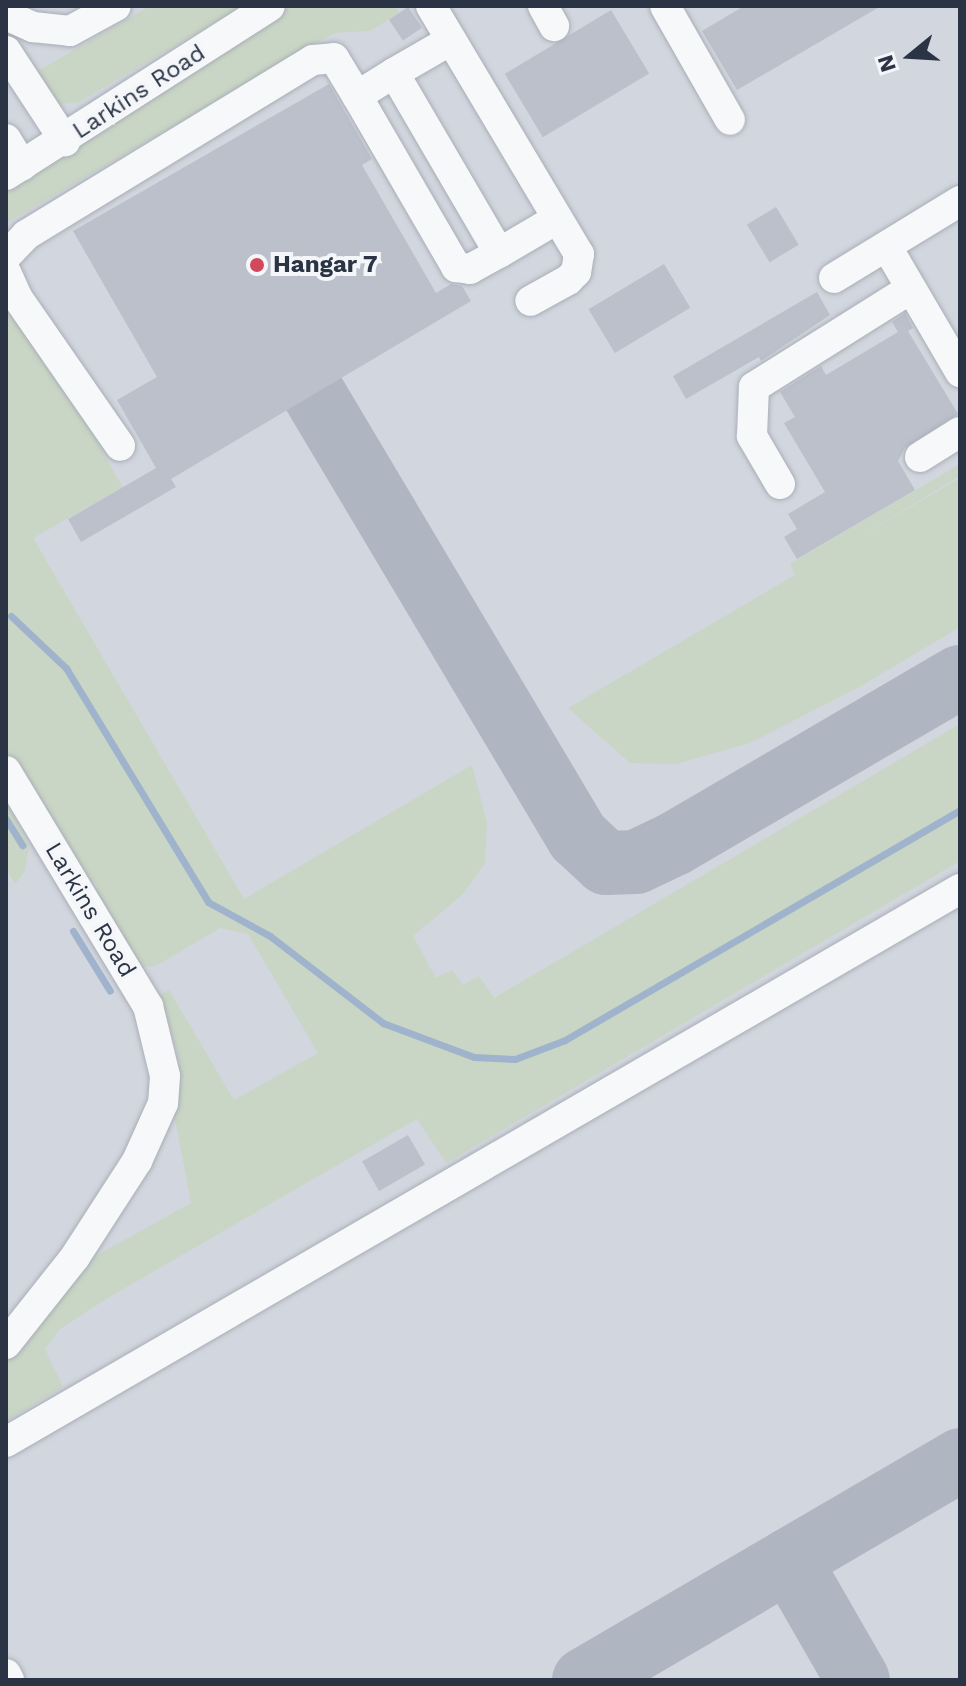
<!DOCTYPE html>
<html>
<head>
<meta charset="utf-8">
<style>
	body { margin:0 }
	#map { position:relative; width:966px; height:1686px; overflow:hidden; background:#e4e7ec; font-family:"Work Sans",sans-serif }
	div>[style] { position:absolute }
	.built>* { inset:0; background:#d2d6de; transform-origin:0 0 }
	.green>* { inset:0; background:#c9d6c5 }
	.stream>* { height:7px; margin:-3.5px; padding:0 3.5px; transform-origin:3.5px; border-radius:3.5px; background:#9fb4cc }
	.taxiway>* { height:64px; margin:-32px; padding:0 32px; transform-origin:32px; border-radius:32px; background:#b0b6c1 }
	.building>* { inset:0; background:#bbc0ca; transform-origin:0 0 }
	.roads { filter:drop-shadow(0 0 2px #a9aeb7) drop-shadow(0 0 2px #a9aeb7) }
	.minor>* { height:30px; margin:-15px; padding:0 15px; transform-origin:15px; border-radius:15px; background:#f7f8fa }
	.dots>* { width:22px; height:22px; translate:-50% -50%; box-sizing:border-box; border:4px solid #f4f6f9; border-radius:50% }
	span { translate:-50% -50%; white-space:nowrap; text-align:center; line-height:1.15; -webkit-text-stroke:8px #f4f6f9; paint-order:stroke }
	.street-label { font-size:24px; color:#2b3445 }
	.poi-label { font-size:24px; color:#2b3445; font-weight:700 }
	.left { translate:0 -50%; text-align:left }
	.frame { position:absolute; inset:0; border:8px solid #2b3445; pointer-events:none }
	.north { position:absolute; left:870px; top:16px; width:80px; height:80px; -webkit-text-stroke:6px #f4f6f9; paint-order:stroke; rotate:252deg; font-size:22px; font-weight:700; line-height:32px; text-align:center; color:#2b3445 }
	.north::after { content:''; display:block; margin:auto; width:28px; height:36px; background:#2b3445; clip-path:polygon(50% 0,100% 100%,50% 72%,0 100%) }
</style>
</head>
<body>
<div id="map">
	<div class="built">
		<i style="left:6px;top:6px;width:954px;height:1674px"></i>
	</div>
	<div class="green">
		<i style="clip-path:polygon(150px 6px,243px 6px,77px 103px,57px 104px,31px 75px)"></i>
		<i style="clip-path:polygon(291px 6px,395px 6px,399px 13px,370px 31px,334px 33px,6px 223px,6px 187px,153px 99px)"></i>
		<i style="clip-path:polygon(6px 300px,105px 444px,102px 452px,123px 487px,33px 538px,244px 899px,472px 765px,487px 823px,485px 863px,463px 894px,413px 936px,436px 978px,452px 970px,463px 985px,479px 976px,494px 998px,960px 724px,960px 861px,446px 1163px,417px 1119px,106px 1299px,59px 1330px,45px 1349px,63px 1387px,6px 1421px,6px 1359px,92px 1258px,191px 1203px,173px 1109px,180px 1083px,178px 1053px,160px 995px,169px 990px,234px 1100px,318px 1053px,248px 934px,220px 928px,156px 966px,138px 967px,92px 891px,98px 887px,94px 881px,88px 884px,6px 750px)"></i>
		<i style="clip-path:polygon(960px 464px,960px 476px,854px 540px,960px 478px,960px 627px,861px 686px,750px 743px,676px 764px,630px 763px,568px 708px,795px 575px,790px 564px)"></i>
		<i style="clip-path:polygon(6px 801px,29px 846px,25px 871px,15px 884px,6px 869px)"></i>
	</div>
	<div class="stream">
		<i style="left:11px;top:616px;width:76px;rotate:43.4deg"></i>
		<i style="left:66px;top:668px;width:274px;rotate:58.7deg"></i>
		<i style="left:208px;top:902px;width:71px;rotate:28.7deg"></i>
		<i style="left:270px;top:936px;width:143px;rotate:37.6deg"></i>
		<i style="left:383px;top:1023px;width:97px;rotate:20.5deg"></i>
		<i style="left:474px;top:1057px;width:41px;rotate:2.8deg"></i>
		<i style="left:515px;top:1059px;width:53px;rotate:-20.8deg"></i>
		<i style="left:565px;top:1040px;width:457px;rotate:-30.2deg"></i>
		<i style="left:6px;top:819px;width:31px;rotate:58deg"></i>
		<i style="left:73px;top:931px;width:70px;rotate:58.3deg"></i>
	</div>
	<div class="taxiway">
		<i style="left:314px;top:394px;width:516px;rotate:59.21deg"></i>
		<i style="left:578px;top:837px;width:38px;rotate:43deg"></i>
		<i style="left:606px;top:863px;width:30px;rotate:-2deg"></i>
		<i style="left:636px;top:862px;width:42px;rotate:-25.3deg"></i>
		<i style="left:674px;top:844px;width:331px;rotate:-30.3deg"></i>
		<i style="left:789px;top:1560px;width:138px;rotate:60.1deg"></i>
		<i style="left:584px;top:1680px;width:436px;rotate:-30.3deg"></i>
	</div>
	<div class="building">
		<i style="clip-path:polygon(744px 6px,881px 6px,737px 90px,702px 31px)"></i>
		<i style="left:408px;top:7px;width:25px;height:23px;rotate:56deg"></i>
		<i style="left:611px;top:10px;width:74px;height:124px;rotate:59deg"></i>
		<i style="clip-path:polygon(329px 84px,372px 159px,362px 165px,436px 293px,451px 284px,462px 286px,471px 301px,171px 479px,176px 487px,81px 542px,68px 519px,156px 468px,117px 400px,157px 377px,73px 231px)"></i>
		<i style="left:776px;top:207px;width:44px;height:34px;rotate:59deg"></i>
		<i style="left:664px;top:264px;width:51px;height:88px;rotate:59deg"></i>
		<i style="clip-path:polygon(817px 292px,830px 315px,761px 361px,759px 357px,686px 399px,673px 376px)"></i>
		<i style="clip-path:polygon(905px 313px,913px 328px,908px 331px,958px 414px,905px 448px,898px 461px,915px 490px,797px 559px,784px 537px,797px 529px,788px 514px,825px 492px,784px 423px,795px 417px,780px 392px,821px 366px,826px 375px,898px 332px,892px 322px)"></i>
		<i style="left:408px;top:1135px;width:34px;height:53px;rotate:60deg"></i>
	</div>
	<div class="roads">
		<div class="minor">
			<i style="left:431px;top:6px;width:289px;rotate:59.2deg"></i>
			<i style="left:579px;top:254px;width:18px;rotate:99deg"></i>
			<i style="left:576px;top:272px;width:11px;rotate:135deg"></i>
			<i style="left:568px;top:280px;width:43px;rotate:151.1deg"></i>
			<i style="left:543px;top:6px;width:23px;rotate:61deg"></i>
			<i style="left:665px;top:6px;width:131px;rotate:60.3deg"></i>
			<i style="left:6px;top:15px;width:30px;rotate:24deg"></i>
			<i style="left:33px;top:27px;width:37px;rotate:6deg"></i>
			<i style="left:70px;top:31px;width:52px;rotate:-28.5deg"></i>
			<i style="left:451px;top:40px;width:66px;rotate:149.9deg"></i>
			<i style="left:394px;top:73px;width:208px;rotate:59.7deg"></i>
			<i style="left:499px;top:253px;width:65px;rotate:-30.5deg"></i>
			<i style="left:6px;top:51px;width:108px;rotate:56.8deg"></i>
			<i style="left:357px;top:96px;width:198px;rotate:59.9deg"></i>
			<i style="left:456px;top:267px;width:14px;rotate:8deg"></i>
			<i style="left:470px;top:269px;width:33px;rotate:-29deg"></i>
			<i style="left:6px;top:139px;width:31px;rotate:59deg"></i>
			<i style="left:6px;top:175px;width:313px;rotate:-32.6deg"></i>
			<i style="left:887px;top:247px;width:145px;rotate:59.7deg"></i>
			<i style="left:6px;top:256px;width:29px;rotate:-46deg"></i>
			<i style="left:26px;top:235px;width:336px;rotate:-31.4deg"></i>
			<i style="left:313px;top:60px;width:21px;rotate:-5deg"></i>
			<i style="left:334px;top:58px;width:44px;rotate:58.8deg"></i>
			<i style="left:357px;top:96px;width:44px;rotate:-31.9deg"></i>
			<i style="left:6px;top:272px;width:27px;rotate:66deg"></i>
			<i style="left:17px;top:297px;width:181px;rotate:55.3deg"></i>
			<i style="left:834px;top:278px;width:148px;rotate:-31.4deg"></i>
			<i style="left:920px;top:457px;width:47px;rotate:-32deg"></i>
			<i style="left:780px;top:484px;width:56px;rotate:-120.3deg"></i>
			<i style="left:752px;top:436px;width:49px;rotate:-87.7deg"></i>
			<i style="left:754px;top:387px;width:184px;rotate:-32.1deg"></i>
			<i style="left:6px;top:771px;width:275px;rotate:58.9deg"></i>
			<i style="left:148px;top:1006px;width:72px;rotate:76.3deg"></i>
			<i style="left:165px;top:1076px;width:27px;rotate:94deg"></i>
			<i style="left:163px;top:1103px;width:64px;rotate:114.1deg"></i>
			<i style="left:137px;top:1161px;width:114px;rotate:122.9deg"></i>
			<i style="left:75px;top:1257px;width:111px;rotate:128.4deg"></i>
			<i style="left:6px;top:1442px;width:1103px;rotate:-30.1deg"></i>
			<i style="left:6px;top:1674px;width:7px;rotate:63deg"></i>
		</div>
	</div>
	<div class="dots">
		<i style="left:257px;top:265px;background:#d1495b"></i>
	</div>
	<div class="street-label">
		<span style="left:139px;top:92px;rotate:-33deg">Larkins Road</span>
		<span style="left:90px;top:910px;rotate:59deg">Larkins Road</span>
	</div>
	<div class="poi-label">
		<span class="left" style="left:273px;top:265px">Hangar 7</span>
	</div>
	<div class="frame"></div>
	<div class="north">N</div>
</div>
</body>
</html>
